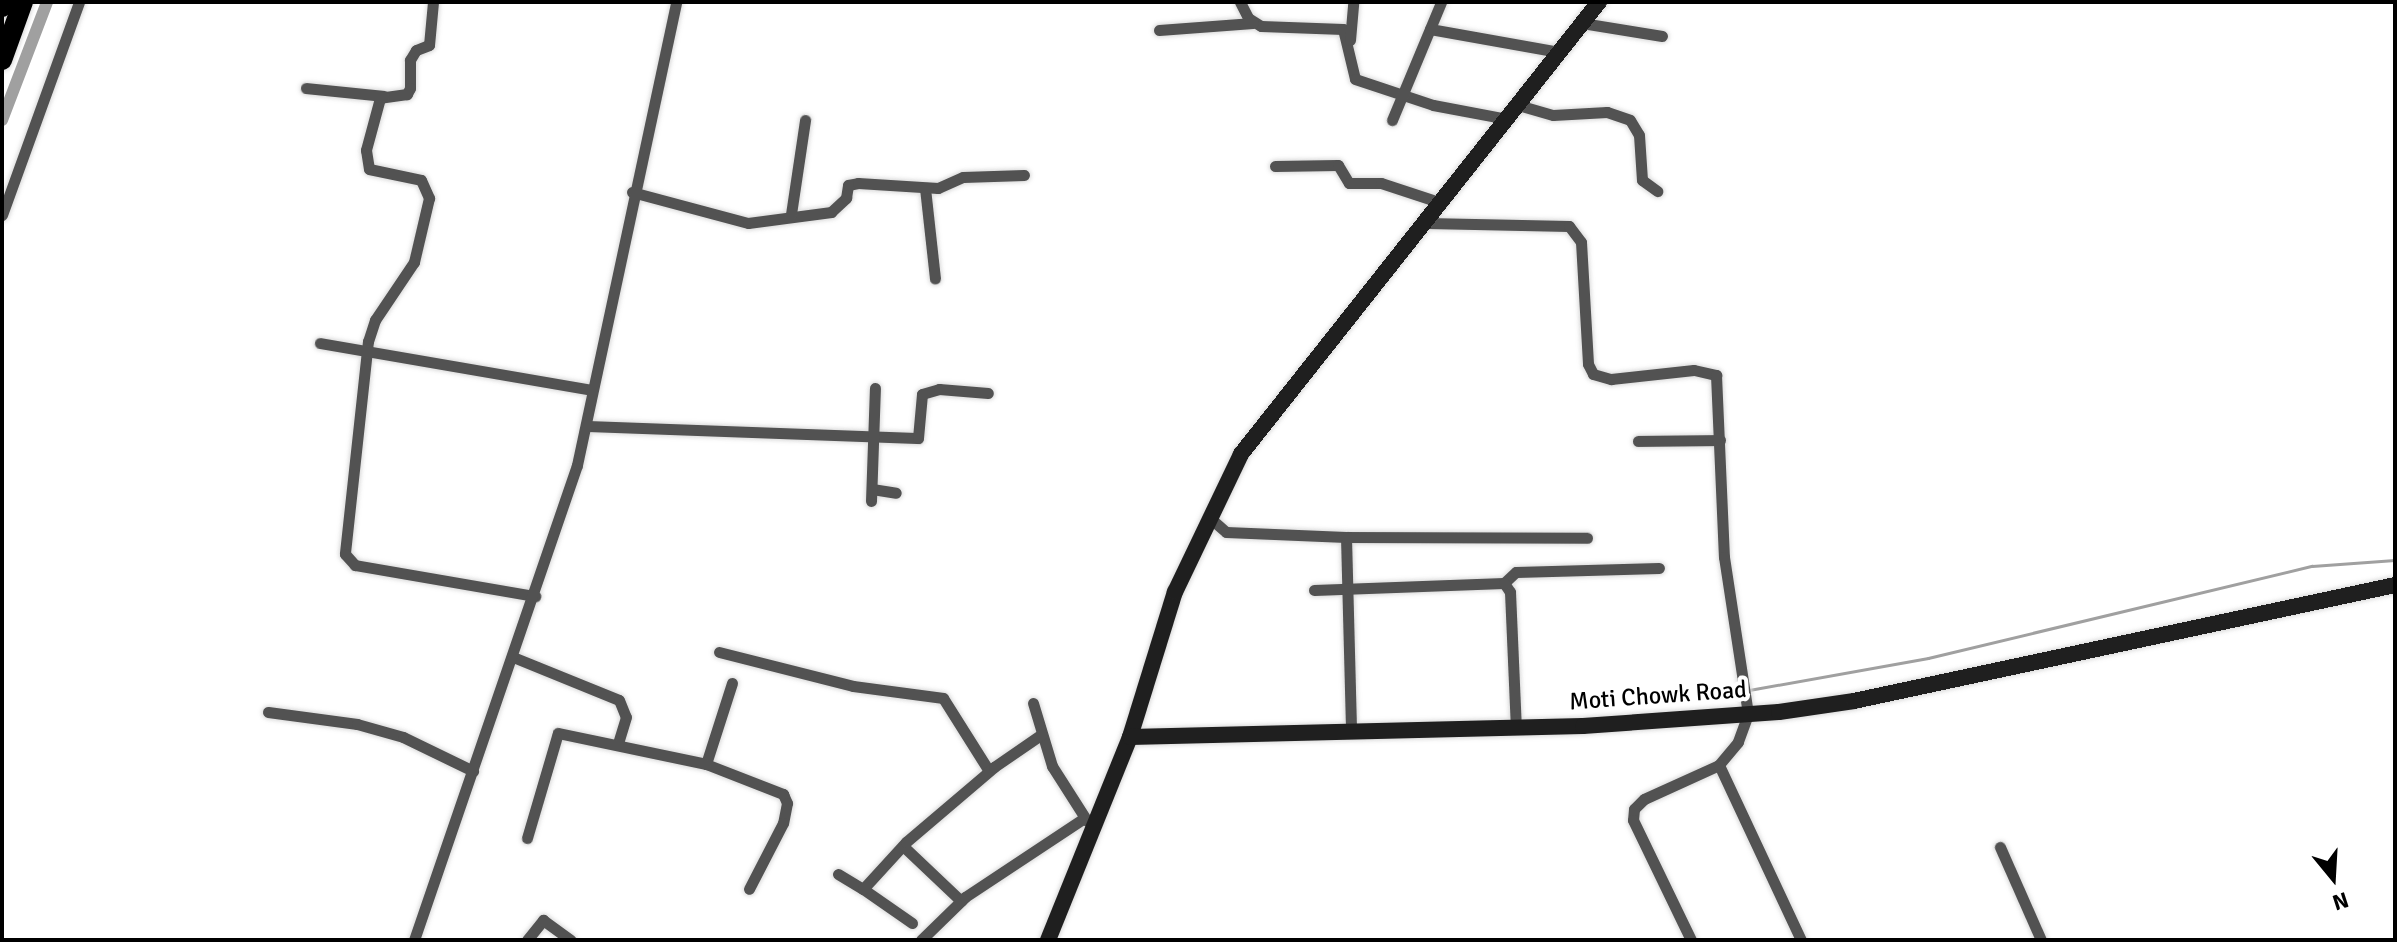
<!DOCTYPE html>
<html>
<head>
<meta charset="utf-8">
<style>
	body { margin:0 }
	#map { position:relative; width:2397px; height:942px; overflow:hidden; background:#fff; font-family:Signika,sans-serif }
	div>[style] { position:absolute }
	.stream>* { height:3px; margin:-1.5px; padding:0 1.5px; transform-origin:1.5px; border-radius:1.5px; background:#a0a0a0 }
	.canal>* { height:12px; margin:-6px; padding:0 6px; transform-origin:6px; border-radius:6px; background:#a0a0a0 }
	.roads { filter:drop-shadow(0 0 2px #dbdbdb) drop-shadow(0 0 2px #dbdbdb) }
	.street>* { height:11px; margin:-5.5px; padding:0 5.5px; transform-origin:5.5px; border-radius:5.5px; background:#525252 }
	.secondary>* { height:16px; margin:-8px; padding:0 8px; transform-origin:8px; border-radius:8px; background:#1f1f1f }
	.highway>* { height:20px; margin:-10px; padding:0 10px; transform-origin:10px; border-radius:10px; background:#000 }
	span { translate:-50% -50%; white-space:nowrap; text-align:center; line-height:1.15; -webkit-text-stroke:8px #fff; paint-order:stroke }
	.street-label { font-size:24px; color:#000 }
	.frame { position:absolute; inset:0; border:4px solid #000; pointer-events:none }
	.north { position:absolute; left:2293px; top:838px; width:80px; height:80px; -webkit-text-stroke:6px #fff; paint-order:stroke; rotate:162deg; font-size:22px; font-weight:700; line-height:32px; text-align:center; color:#000 }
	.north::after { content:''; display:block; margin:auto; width:28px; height:36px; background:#000; clip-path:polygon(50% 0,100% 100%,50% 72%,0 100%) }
</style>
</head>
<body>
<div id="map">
	<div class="stream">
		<i style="left:1749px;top:690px;width:182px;rotate:-10.1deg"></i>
		<i style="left:1928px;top:658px;width:395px;rotate:-13.5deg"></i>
		<i style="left:2312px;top:566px;width:83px;rotate:-4.1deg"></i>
	</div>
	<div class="canal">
		<i style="left:2px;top:120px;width:126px;rotate:-69.1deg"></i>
	</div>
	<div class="roads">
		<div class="street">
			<i style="left:433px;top:2px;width:43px;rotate:95.3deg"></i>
			<i style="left:429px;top:45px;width:14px;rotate:159deg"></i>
			<i style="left:416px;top:50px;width:12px;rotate:121deg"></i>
			<i style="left:410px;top:60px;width:28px;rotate:90deg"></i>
			<i style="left:410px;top:88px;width:7px;rotate:117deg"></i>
			<i style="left:407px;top:94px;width:27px;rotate:172deg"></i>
			<i style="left:380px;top:98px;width:54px;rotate:105.1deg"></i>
			<i style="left:366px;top:150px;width:19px;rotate:81deg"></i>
			<i style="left:369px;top:169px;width:53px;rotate:11.9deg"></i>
			<i style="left:421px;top:180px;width:20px;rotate:66deg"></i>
			<i style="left:429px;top:198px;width:66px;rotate:103.2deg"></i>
			<i style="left:414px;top:262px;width:70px;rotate:123.9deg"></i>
			<i style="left:375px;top:320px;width:22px;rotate:108deg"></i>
			<i style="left:368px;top:341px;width:214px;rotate:96.2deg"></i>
			<i style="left:345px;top:554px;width:15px;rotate:48deg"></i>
			<i style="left:355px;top:565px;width:183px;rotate:9.8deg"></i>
			<i style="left:1240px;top:2px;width:18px;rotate:63deg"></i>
			<i style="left:1248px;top:18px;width:15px;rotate:32deg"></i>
			<i style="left:1261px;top:26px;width:82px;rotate:2.1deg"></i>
			<i style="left:1343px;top:29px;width:51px;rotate:76.5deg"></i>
			<i style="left:1355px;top:79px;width:82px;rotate:18.4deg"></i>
			<i style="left:1433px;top:105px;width:75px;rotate:10.7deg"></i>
			<i style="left:1582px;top:23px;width:81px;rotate:9.2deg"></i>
			<i style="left:1430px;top:29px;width:131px;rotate:10.1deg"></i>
			<i style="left:1159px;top:30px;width:94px;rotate:-4.3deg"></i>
			<i style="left:1350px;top:40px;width:38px;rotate:-85deg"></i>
			<i style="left:306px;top:88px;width:78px;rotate:5.9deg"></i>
			<i style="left:1518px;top:105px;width:36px;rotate:16deg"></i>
			<i style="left:1553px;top:115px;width:54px;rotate:-3.2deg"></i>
			<i style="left:1607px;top:112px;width:24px;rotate:19deg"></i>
			<i style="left:1630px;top:120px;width:17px;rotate:59deg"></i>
			<i style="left:1639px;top:135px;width:45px;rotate:86.2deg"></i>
			<i style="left:1642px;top:180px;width:19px;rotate:36deg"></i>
			<i style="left:1392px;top:120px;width:128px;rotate:-67.4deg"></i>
			<i style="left:1275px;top:166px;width:63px;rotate:-0.9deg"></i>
			<i style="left:1338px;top:165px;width:21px;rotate:59deg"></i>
			<i style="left:1349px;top:183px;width:32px"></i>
			<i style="left:1381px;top:183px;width:64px;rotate:18.2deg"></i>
			<i style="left:925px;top:188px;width:91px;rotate:83.7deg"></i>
			<i style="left:632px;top:192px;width:120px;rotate:15deg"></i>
			<i style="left:748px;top:223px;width:84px;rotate:-7.5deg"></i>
			<i style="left:831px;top:212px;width:21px;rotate:-43deg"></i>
			<i style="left:846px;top:198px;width:13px;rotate:-81deg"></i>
			<i style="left:848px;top:185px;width:10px;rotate:-11deg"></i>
			<i style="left:858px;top:183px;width:80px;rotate:3.6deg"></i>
			<i style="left:938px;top:188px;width:27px;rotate:-24deg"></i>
			<i style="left:963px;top:177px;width:61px;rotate:-1.9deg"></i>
			<i style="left:791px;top:214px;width:95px;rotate:-81.5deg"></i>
			<i style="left:2px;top:215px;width:226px;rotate:-70.1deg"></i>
			<i style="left:1427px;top:223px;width:142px;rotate:1.2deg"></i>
			<i style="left:1569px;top:226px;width:20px;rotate:53deg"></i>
			<i style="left:1581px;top:242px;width:122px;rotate:86.7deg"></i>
			<i style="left:1588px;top:364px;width:11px;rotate:63deg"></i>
			<i style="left:1593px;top:374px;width:19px;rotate:16deg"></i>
			<i style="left:1611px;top:379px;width:83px;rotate:-6.2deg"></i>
			<i style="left:1694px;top:370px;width:23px;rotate:13deg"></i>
			<i style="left:1716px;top:375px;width:182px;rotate:87.5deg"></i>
			<i style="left:1724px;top:557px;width:159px;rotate:81.3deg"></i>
			<i style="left:1748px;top:714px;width:30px;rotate:110deg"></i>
			<i style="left:1738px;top:742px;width:30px;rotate:130deg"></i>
			<i style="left:1719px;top:765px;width:82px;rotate:155.6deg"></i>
			<i style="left:1644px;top:799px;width:14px;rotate:135deg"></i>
			<i style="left:1634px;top:809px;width:11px;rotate:95deg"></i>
			<i style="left:1633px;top:820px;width:133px;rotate:64.2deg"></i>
			<i style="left:320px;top:343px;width:276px;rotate:9.8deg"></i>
			<i style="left:586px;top:426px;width:332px;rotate:2.1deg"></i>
			<i style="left:918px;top:438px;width:44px;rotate:-84.8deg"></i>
			<i style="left:922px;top:394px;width:18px;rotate:-16deg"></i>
			<i style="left:939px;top:389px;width:49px;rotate:4.7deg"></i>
			<i style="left:1638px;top:441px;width:82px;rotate:-0.7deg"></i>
			<i style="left:872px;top:489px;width:24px;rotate:9deg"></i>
			<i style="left:871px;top:501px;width:113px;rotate:-88deg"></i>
			<i style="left:1210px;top:518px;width:21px;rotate:41deg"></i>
			<i style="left:1226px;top:532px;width:120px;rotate:2.4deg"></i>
			<i style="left:1346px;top:537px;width:194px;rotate:88.5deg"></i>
			<i style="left:1346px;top:537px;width:241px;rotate:0.2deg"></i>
			<i style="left:1504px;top:583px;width:16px;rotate:-43deg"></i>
			<i style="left:1516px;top:572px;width:143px;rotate:-1.6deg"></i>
			<i style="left:1314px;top:590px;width:190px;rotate:-2.1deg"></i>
			<i style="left:1504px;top:583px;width:11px;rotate:56deg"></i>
			<i style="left:1510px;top:592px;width:135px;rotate:87.5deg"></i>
			<i style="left:719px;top:652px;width:138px;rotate:14.2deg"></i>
			<i style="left:853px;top:686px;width:91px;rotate:7.6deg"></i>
			<i style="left:943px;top:698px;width:86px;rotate:57.8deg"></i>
			<i style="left:513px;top:657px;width:114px;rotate:22.1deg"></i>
			<i style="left:619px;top:700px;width:18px;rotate:68deg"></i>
			<i style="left:626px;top:717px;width:28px;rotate:107deg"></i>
			<i style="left:732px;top:683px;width:85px;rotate:107.8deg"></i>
			<i style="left:706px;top:764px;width:83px;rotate:21.3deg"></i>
			<i style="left:783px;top:794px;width:10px;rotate:66deg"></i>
			<i style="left:787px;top:803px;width:20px;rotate:101deg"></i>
			<i style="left:783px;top:823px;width:74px;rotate:117.3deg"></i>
			<i style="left:1033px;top:703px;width:66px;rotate:73.2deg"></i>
			<i style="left:1052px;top:766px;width:65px;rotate:57.5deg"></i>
			<i style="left:268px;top:712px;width:90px;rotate:7.7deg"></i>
			<i style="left:357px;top:724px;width:48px;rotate:15.8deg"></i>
			<i style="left:403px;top:737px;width:78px;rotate:25.9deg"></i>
			<i style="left:1719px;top:765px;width:193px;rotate:64.9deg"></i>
			<i style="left:527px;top:838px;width:109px;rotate:-73.6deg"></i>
			<i style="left:558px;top:733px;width:151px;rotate:11.8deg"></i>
			<i style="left:903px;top:846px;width:80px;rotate:43.5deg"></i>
			<i style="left:2000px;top:847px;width:102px;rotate:66.2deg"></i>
			<i style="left:838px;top:874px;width:29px;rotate:31deg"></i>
			<i style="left:912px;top:923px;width:60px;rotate:-145.2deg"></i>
			<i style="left:863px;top:889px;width:64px;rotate:-47.5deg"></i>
			<i style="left:906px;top:842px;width:116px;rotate:-40.4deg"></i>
			<i style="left:994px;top:767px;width:58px;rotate:-34.5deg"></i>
			<i style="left:414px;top:940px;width:502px;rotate:-71.06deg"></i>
			<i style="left:577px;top:465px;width:473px;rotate:-77.9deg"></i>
			<i style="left:527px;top:940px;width:26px;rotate:-51deg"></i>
			<i style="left:543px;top:920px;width:34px;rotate:36deg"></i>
			<i style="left:921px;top:940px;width:62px;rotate:-44.3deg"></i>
			<i style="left:965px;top:897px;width:141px;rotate:-33.5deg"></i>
		</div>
		<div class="secondary">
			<i style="left:1130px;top:737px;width:152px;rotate:-72.8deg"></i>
			<i style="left:1175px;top:592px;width:153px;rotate:-64.4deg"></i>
			<i style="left:1241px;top:454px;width:577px;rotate:-51.62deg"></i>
			<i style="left:1048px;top:940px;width:219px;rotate:-68deg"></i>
			<i style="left:1130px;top:737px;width:453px;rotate:-1.4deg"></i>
			<i style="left:1583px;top:726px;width:196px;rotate:-4.1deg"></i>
			<i style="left:1779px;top:712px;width:76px;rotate:-8.3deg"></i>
			<i style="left:1854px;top:701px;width:553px;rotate:-12.1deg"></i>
		</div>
		<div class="highway">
			<i style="left:2px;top:7px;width:5px;rotate:-68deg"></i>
			<i style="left:2px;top:60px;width:62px;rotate:-70.1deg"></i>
		</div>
	</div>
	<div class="street-label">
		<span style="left:1658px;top:696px;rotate:-4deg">Moti Chowk Road</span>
	</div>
	<div class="frame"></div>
	<div class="north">N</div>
</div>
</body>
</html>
